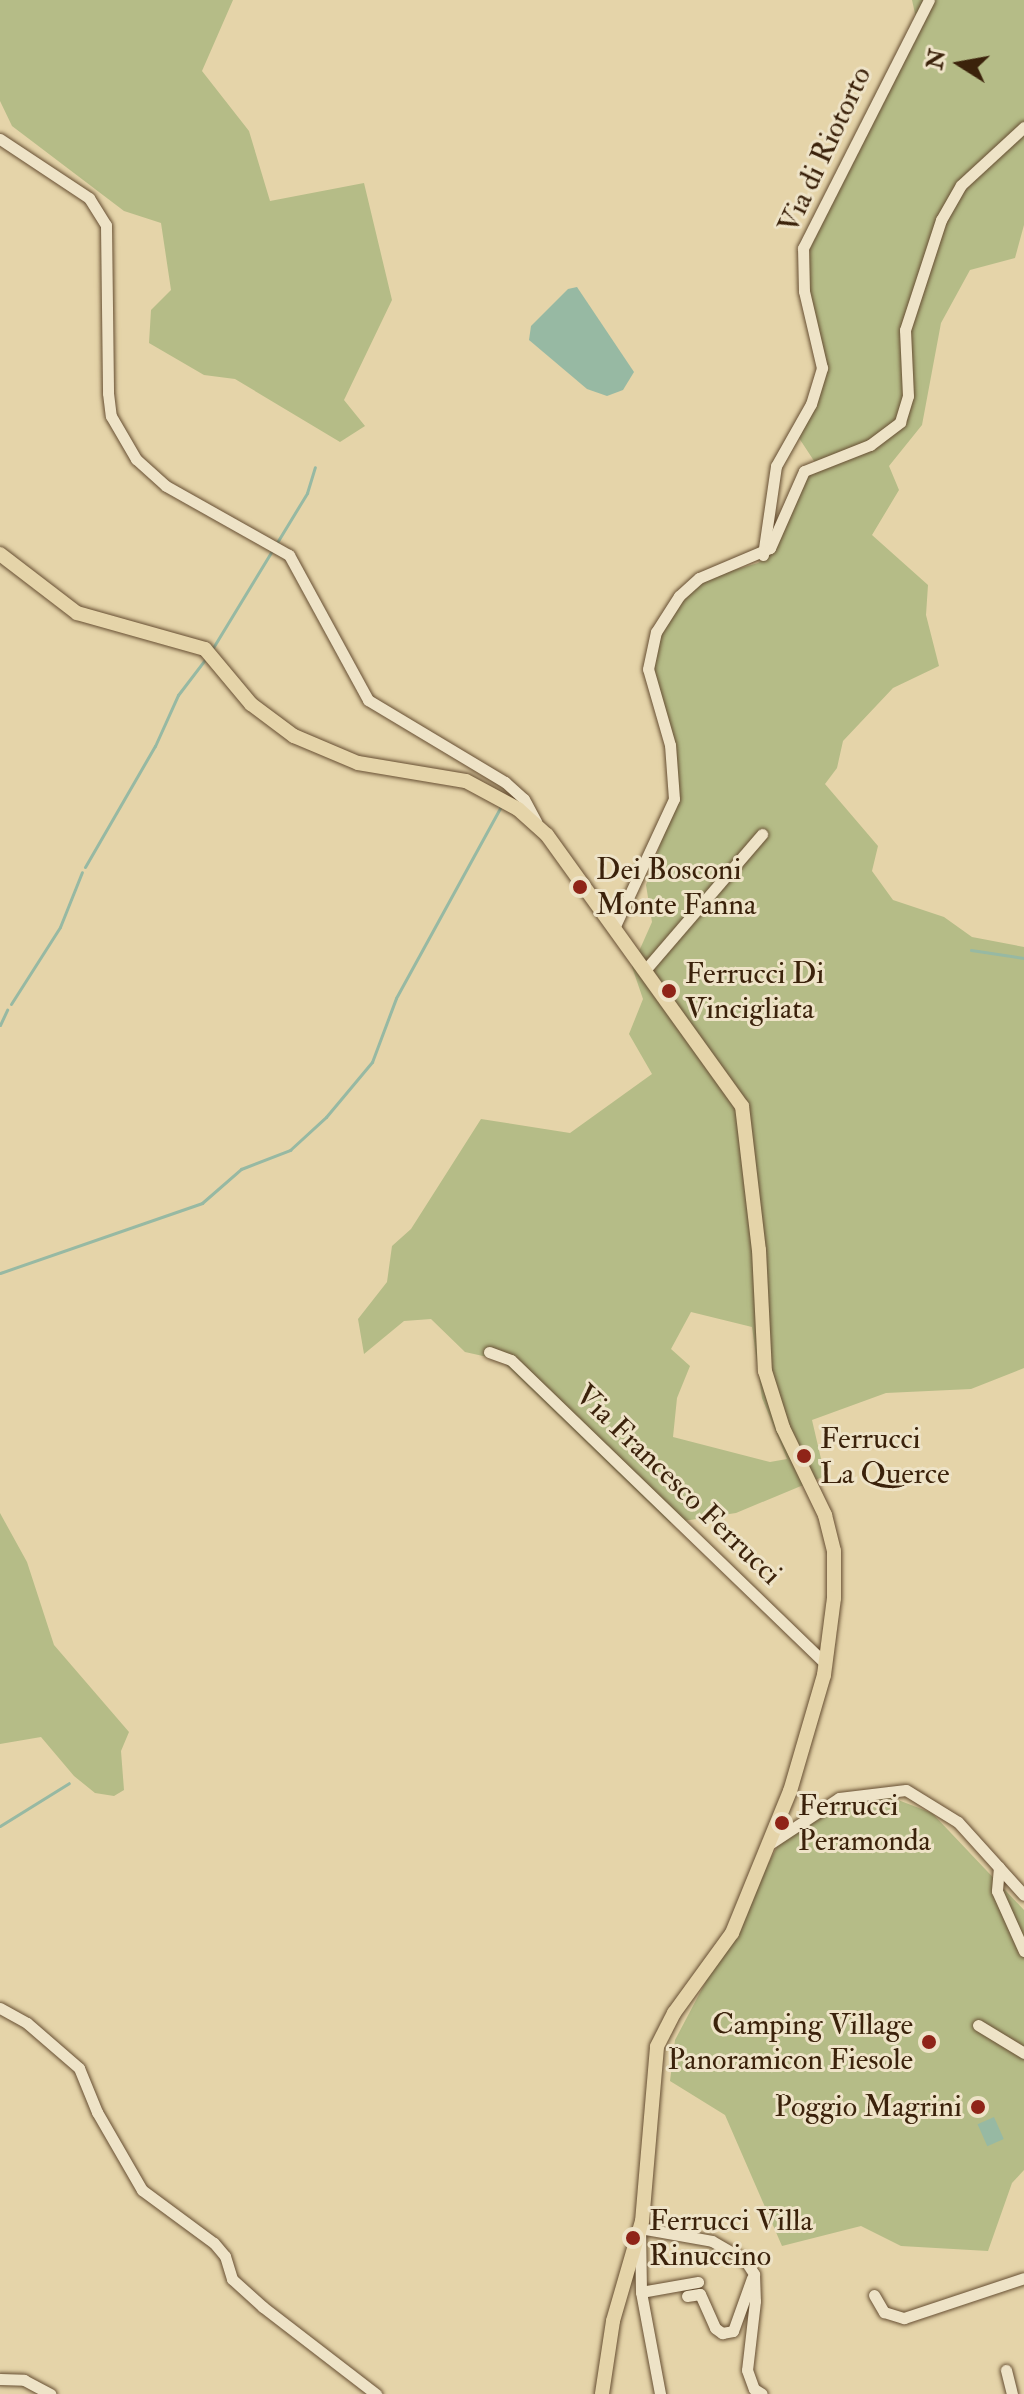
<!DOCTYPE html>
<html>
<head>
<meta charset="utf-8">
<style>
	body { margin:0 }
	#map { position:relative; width:1024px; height:2394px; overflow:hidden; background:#e5d4a9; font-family:"IM FELL Double Pica",serif }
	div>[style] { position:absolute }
	.green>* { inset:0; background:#b5bc87 }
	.water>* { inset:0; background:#97b9a3; transform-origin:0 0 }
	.stream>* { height:3px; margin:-1.5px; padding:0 1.5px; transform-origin:1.5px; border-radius:1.5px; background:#97b9a3 }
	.roads { filter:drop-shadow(0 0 2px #664e32) drop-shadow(0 0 2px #664e32) }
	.minor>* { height:11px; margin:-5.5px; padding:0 5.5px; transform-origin:5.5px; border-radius:5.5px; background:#eee3c7 }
	.major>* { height:14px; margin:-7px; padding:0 7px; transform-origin:7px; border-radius:7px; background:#e5d4a9 }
	.dots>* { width:22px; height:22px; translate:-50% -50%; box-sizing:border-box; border:4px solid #eee3c7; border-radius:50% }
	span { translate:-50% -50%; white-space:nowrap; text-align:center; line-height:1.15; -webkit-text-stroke:6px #eee3c7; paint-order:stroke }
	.street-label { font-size:30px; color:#3b220b }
	.poi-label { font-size:30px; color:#3b220b }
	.left { translate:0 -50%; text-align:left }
	.right { translate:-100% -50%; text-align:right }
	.north { position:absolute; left:920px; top:24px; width:80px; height:80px; -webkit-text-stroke:6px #eee3c7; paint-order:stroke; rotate:281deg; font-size:22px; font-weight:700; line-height:32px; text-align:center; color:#3b220b }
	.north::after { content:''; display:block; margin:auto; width:28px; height:36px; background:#3b220b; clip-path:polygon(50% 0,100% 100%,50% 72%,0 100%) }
</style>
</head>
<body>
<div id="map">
	<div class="green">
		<i style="clip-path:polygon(0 0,233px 0,202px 71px,249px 131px,270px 201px,364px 183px,392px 300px,344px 400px,365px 426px,340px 442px,235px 379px,204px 375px,149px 343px,151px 310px,171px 290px,161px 223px,124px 211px,12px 126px,0 101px)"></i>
		<i style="clip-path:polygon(evenodd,912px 0,1024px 0,1024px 225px,1015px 258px,970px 270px,941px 323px,922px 425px,889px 466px,899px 490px,872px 535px,928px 585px,926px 615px,939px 666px,893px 688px,843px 741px,837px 768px,825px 784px,878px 846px,872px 871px,893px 900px,944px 917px,972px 937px,1024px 947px,1024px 1368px,971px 1389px,886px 1393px,812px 1420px,825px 1476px,736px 1513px,670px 1523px,501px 1360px,465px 1352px,431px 1319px,404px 1321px,364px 1354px,358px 1319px,387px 1282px,392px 1246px,411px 1229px,481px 1119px,570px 1133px,652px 1074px,629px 1034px,643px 999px,632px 967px,652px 922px,646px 885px,675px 802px,653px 667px,661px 630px,678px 604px,707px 578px,758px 563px,775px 551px,803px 481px,818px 467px,799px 438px,828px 369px,808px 285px,810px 244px,918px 27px,912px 0,691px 1312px,752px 1327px,762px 1398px,787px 1459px,770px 1462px,673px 1437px,677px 1398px,690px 1366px,671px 1349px,691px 1312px)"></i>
		<i style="clip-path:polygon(0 1513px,27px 1562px,54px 1645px,129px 1732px,121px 1751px,124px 1790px,114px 1796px,95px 1793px,74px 1776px,41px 1737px,0 1744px)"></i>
		<i style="clip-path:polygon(885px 1795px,932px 1813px,1024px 1910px,1024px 2170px,1012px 2183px,988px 2251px,901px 2246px,861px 2226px,782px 2246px,725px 2115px,670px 2081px,675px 2040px,777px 1847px,830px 1806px)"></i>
	</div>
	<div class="water">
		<i style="clip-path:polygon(577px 287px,634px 372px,623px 390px,607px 396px,587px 389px,529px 340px,531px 326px,568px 289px)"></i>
		<i style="left:994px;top:2117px;width:24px;height:18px;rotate:66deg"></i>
	</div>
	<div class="stream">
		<i style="left:211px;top:651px;width:185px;rotate:-58.7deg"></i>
		<i style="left:307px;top:493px;width:27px;rotate:-73deg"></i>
		<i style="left:85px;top:867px;width:140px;rotate:-60deg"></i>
		<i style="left:155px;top:746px;width:56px;rotate:-65.7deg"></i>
		<i style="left:178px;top:695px;width:48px;rotate:-52.7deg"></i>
		<i style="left:971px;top:950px;width:54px;rotate:8.6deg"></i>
		<i style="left:11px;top:1004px;width:91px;rotate:-57.5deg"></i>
		<i style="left:60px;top:927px;width:59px;rotate:-68.2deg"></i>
		<i style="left:0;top:1025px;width:17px;rotate:-65deg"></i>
		<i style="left:0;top:1273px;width:214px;rotate:-19.1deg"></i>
		<i style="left:202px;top:1203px;width:52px;rotate:-41.1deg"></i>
		<i style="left:241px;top:1169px;width:53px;rotate:-21.2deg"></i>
		<i style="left:290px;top:1150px;width:49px;rotate:-42.5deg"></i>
		<i style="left:326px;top:1117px;width:72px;rotate:-50.1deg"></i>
		<i style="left:372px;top:1062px;width:68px;rotate:-69.4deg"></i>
		<i style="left:396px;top:998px;width:219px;rotate:-61.3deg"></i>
		<i style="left:0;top:1826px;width:81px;rotate:-31.9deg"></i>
	</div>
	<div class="roads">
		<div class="minor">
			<i style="left:0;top:139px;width:107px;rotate:33.5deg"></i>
			<i style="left:89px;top:198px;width:32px;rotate:58deg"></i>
			<i style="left:106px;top:225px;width:168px;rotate:89.3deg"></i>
			<i style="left:108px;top:393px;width:23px;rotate:83deg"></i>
			<i style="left:111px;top:416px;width:50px;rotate:59.8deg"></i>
			<i style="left:136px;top:459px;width:40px;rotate:42deg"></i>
			<i style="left:166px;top:486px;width:141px;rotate:29.3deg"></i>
			<i style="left:289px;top:555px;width:165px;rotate:61.4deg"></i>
			<i style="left:368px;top:700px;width:160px;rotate:30.9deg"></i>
			<i style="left:505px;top:782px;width:25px;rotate:42deg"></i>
			<i style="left:524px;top:799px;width:26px;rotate:62deg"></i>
			<i style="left:763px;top:555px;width:90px;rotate:-81.7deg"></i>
			<i style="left:776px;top:466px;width:71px;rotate:-60.6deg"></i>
			<i style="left:811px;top:404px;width:38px;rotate:-73deg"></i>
			<i style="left:822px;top:368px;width:79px;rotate:-103.2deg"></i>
			<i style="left:804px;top:291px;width:43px;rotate:-91.3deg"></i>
			<i style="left:803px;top:248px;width:278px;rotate:-63.1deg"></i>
			<i style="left:615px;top:926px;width:140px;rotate:-65.1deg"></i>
			<i style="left:674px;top:799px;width:54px;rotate:-94.2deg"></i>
			<i style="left:670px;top:745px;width:79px;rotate:-106.1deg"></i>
			<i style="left:648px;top:669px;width:38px;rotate:-78deg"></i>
			<i style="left:656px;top:632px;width:43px;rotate:-57.4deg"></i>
			<i style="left:679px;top:596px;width:27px;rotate:-42deg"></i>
			<i style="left:699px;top:578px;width:77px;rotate:-22.9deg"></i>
			<i style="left:770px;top:548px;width:84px;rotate:-66.2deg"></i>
			<i style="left:804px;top:471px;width:71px;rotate:-21.5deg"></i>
			<i style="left:870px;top:445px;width:38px;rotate:-37deg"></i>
			<i style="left:900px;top:422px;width:27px;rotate:-73deg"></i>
			<i style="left:908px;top:396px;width:66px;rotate:-92.6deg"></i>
			<i style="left:905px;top:330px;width:116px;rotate:-71.9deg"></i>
			<i style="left:941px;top:220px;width:40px;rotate:-60.3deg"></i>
			<i style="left:961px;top:185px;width:86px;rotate:-42.6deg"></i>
			<i style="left:646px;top:969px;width:178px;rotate:-49.3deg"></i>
			<i style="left:489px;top:1352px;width:23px;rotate:20deg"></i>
			<i style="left:511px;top:1360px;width:438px;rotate:44deg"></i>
			<i style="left:768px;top:1845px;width:85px;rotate:-33.5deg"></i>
			<i style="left:839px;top:1798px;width:67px;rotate:-6.8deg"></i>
			<i style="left:906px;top:1790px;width:61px;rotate:31.6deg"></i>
			<i style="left:958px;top:1822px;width:98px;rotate:47.9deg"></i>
			<i style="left:999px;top:1867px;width:24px;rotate:95deg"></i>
			<i style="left:997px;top:1891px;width:66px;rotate:65.8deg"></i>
			<i style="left:0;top:2008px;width:31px;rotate:29deg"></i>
			<i style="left:27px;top:2023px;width:69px;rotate:40.9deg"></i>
			<i style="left:79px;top:2068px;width:48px;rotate:67.8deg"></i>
			<i style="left:97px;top:2112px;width:90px;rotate:60deg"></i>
			<i style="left:142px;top:2190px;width:89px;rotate:36.4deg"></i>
			<i style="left:214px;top:2243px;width:17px;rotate:50deg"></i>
			<i style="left:225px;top:2256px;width:24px;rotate:73deg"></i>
			<i style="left:232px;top:2279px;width:42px;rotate:42.1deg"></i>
			<i style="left:263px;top:2307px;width:143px;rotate:37.6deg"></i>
			<i style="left:978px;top:2025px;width:54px;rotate:31.3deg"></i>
			<i style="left:640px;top:2228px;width:73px;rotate:10.2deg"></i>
			<i style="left:712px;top:2241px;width:38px;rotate:30deg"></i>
			<i style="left:745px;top:2260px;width:17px;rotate:57deg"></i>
			<i style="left:754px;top:2274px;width:27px;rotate:88deg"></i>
			<i style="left:755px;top:2301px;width:69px;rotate:96.6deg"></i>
			<i style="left:747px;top:2370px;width:20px;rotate:70deg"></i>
			<i style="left:754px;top:2389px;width:9px;rotate:32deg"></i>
			<i style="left:640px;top:2228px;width:64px;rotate:89.1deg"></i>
			<i style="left:641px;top:2292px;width:104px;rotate:79.4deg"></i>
			<i style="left:641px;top:2292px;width:58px;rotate:-10deg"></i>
			<i style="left:874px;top:2295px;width:20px;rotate:60deg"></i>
			<i style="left:884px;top:2312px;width:21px;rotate:17deg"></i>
			<i style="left:904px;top:2318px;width:126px;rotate:-18.4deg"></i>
			<i style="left:687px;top:2296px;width:13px;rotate:-9deg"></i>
			<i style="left:700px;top:2294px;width:37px;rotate:66deg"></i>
			<i style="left:715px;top:2328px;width:9px;rotate:36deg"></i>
			<i style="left:722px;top:2333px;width:11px;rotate:-10deg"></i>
			<i style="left:733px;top:2331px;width:56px;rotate:-70.3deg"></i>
			<i style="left:1006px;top:2370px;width:25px;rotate:76deg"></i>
			<i style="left:0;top:2379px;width:24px;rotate:2deg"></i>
			<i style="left:24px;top:2380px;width:30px;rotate:28deg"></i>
		</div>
		<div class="major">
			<i style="left:0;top:554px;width:97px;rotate:37.5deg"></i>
			<i style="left:77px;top:613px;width:133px;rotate:15.7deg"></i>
			<i style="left:205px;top:649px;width:72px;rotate:50.1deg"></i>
			<i style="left:251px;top:704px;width:54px;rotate:36.7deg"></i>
			<i style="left:294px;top:736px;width:69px;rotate:22.9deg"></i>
			<i style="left:358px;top:763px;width:109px;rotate:9.5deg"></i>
			<i style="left:466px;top:781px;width:59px;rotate:28.3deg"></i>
			<i style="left:518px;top:809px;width:39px;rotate:42deg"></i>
			<i style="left:547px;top:835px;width:334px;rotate:54.3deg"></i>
			<i style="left:742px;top:1106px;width:145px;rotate:83.3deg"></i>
			<i style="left:759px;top:1250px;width:121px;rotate:87.2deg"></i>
			<i style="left:765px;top:1371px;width:60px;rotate:72.5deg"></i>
			<i style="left:783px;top:1428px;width:97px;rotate:64.2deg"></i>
			<i style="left:825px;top:1515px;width:37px;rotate:76deg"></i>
			<i style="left:834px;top:1551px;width:47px;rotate:90deg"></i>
			<i style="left:834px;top:1598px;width:78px;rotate:97.4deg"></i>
			<i style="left:824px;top:1675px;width:121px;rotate:106.3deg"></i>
			<i style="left:790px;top:1791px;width:153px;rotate:112.2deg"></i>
			<i style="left:732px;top:1933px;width:99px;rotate:125.9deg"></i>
			<i style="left:674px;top:2013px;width:38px;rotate:117deg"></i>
			<i style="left:657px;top:2047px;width:175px;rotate:94.9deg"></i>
			<i style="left:642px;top:2221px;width:104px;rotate:106.2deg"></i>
			<i style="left:613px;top:2321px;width:74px;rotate:98.6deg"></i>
		</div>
	</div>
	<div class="dots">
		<i style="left:580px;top:887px;background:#8f2418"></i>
		<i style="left:669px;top:991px;background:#8f2418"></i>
		<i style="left:804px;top:1456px;background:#8f2418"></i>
		<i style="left:782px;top:1823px;background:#8f2418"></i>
		<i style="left:929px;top:2042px;background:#8f2418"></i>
		<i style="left:978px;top:2107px;background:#8f2418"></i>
		<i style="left:633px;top:2238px;background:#8f2418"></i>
	</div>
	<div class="street-label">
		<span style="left:825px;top:150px;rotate:-65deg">Via di Riotorto</span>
		<span style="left:678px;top:1485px;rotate:44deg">Via Francesco Ferrucci</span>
	</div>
	<div class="poi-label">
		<span class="left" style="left:596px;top:887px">Dei Bosconi<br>Monte Fanna</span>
		<span class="left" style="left:685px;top:991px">Ferrucci Di<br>Vincigliata</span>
		<span class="left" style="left:820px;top:1456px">Ferrucci<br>La Querce</span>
		<span class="left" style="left:798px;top:1823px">Ferrucci<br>Peramonda</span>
		<span class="right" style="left:913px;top:2042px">Camping Village<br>Panoramicon Fiesole</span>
		<span class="right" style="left:962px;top:2107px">Poggio Magrini</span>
		<span class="left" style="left:649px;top:2238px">Ferrucci Villa<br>Rinuccino</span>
	</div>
	<div class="north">N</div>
</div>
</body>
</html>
